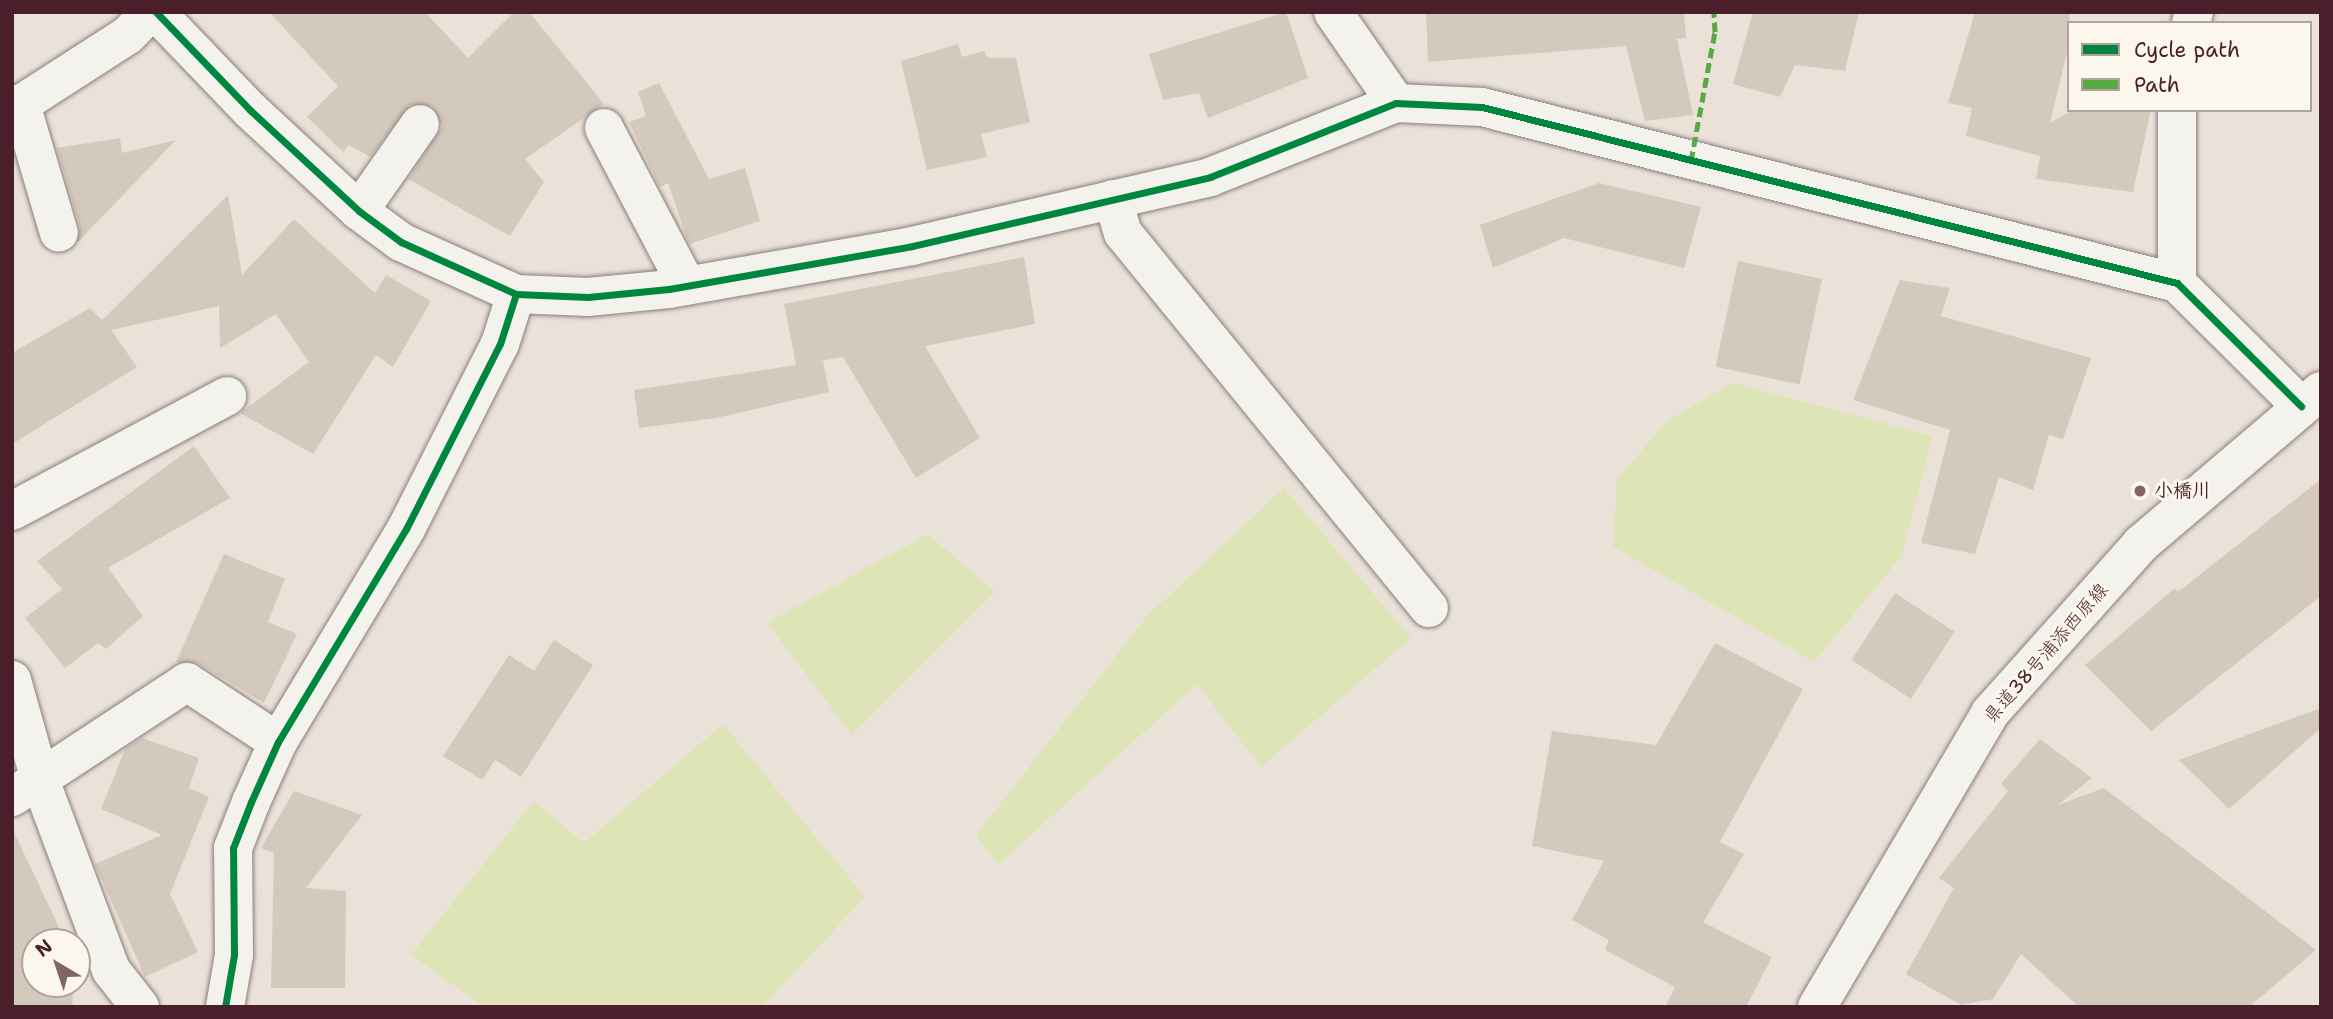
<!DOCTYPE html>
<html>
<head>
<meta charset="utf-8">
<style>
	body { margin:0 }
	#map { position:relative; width:2333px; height:1019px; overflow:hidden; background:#eae2d8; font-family:"Shantell Sans","Klee One",sans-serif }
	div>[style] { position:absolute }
	.green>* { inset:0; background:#dde5b6 }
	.building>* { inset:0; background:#d4c9bd; transform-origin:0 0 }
	.roads { filter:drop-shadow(0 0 2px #8a7e7c) drop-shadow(0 0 2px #8a7e7c) }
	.minor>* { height:38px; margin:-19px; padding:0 19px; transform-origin:19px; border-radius:19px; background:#f4f2ed }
	.tertiary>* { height:38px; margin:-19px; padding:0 19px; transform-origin:19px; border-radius:19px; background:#f4f2ed }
	.primary>* { height:38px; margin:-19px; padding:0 19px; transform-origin:19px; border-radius:19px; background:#f4f2ed }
	.quiet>* { height:5px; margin-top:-2.5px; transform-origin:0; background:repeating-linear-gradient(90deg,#57aa44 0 10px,transparent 0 15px) }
	.cycleway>* { height:7px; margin:-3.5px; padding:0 3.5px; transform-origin:3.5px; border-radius:3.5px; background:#00873e }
	.dots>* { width:19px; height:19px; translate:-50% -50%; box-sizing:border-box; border:4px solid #fbf7ec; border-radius:50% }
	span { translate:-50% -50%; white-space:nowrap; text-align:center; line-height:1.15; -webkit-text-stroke:6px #fbf7ec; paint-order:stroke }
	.poi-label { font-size:19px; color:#4a1f2b; font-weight:700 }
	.left { translate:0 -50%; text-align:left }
	.street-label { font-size:19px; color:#4a1f2b }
	.frame { position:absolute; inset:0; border:14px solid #4a1f2b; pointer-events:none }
	.legend { position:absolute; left:2067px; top:21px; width:245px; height:91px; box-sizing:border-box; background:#fbf7ec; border:2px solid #b4a19f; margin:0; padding:9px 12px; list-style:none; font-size:21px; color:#4a1f2b }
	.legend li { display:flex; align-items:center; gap:14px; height:35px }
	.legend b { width:35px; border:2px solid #b4a19f }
	.north { position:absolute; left:21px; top:928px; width:70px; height:70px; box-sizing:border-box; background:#fbf7ec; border:2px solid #b4a19f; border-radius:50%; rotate:321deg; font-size:19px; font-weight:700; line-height:28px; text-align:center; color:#4a1f2b }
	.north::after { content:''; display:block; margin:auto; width:24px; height:32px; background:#826368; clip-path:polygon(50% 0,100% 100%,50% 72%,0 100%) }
</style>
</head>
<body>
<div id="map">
	<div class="green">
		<i style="clip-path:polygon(1733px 383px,1933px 436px,1901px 557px,1814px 662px,1613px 547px,1617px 479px,1668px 420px)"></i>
		<i style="clip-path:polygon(1284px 488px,1411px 638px,1261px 767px,1197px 684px,998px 865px,976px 835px,1147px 616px)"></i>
		<i style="clip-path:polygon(928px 534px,995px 592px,852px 735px,767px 623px)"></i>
		<i style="clip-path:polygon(723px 724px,865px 897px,762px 1007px,484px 1007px,411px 955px,534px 801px,584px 843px)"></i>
	</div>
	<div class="building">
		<i style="clip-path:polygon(269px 12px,425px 12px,468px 58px,514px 12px,529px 12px,604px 104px,525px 159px,544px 182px,510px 236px,408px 179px,442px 127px,432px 106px,410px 105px,370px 157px,349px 145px,343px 152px,307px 117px,338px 86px)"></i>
		<i style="clip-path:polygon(1286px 12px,1308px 78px,1208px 118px,1199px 93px,1163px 100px,1149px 54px)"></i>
		<i style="clip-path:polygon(1426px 12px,1684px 12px,1686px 38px,1677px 39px,1693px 115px,1645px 121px,1626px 46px,1428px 62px)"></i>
		<i style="clip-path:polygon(1753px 12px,1859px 12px,1845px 71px,1795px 65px,1780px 97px,1733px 84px)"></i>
		<i style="clip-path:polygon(1975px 12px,2069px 12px,2069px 44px,2050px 123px,2073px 110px,2151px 110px,2133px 192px,2036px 179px,2040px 156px,1966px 136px,1972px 108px,1948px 103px)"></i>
		<i style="clip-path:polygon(958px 44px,962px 57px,984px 51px,988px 58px,1016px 58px,1030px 122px,981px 134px,987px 157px,927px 170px,901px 61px)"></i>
		<i style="clip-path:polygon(659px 83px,709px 179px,745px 168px,760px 221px,689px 244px,668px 183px,660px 187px,629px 122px,646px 116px,638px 92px)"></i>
		<i style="clip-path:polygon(120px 138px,122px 153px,176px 140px,77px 243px,80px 227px,57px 148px)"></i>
		<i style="clip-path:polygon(1599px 183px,1701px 207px,1684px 268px,1564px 238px,1493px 268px,1480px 225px)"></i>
		<i style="clip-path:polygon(228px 195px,242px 275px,294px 219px,375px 293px,386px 275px,431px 301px,393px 367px,376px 355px,313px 454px,240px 413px,309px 362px,276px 314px,220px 348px,219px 306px,111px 330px,137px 367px,12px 444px,12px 353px,90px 308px,102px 320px)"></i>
		<i style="clip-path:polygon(1024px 257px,1035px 324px,925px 346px,980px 438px,916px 478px,843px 357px,814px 362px,823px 361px,829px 392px,716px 418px,639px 428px,634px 390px,796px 365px,784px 304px)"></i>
		<i style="left:1738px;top:261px;width:86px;height:108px;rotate:12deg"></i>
		<i style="clip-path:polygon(1900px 280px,1950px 288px,1941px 316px,2091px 358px,2063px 439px,2049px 435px,2033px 490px,1999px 477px,1975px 554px,1921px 543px,1950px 430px,1853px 400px)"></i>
		<i style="clip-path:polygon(194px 446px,230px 498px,108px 568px,143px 616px,106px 649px,98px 643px,65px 668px,25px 618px,62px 589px,37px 561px)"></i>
		<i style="clip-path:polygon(2321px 479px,2321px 596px,2151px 731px,2085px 665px,2175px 588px,2178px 592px)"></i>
		<i style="clip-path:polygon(224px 554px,285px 579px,268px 622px,297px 634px,264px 703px,198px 663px,176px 662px)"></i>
		<i style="left:1895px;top:593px;width:71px;height:80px;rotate:33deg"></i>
		<i style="clip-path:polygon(554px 640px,593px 665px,521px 777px,495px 760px,482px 780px,443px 756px,509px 655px,534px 671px)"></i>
		<i style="clip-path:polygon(1715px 643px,1803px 689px,1720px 842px,1744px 854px,1703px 922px,1772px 957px,1746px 1007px,1665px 1007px,1675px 987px,1605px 950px,1609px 940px,1572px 920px,1604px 861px,1532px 846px,1552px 731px,1656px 745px)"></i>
		<i style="clip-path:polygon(2321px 708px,2321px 728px,2229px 809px,2179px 760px)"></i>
		<i style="clip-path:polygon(142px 738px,199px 758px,189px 788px,209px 797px,170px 894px,198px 952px,145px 977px,95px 864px,162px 835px,101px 809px,125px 749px)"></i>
		<i style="clip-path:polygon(2040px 739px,2092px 778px,2058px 805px,2104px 788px,2316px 950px,2249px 1007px,2079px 1007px,2021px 954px,1993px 999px,1961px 1005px,1906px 974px,1954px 888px,1939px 878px,2008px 791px,2001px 784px)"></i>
		<i style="clip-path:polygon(294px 791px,362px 815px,306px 888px,346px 891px,345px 988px,271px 988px,274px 853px,261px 848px)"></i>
		<i style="clip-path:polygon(12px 828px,66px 942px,35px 942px,35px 984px,74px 984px,72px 1007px,12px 1007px)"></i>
	</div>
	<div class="roads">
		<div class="minor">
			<i style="left:1333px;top:12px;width:111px;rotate:55.3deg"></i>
			<i style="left:2191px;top:23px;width:11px;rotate:-75deg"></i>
			<i style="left:12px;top:104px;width:9px"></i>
			<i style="left:21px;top:104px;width:127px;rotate:-32.8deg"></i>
			<i style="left:128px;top:35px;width:32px;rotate:-46deg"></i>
			<i style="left:21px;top:104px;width:134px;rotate:73.6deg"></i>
			<i style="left:604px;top:128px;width:178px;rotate:62.3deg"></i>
			<i style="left:1113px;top:199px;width:35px;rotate:74deg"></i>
			<i style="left:1123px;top:233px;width:484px;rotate:50.8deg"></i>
			<i style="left:359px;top:211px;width:106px;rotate:-55deg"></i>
			<i style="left:2177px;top:283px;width:173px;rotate:-90deg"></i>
			<i style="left:12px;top:511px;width:244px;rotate:-28.1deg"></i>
			<i style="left:12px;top:680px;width:104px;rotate:74.4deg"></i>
			<i style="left:40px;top:780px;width:203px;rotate:69.5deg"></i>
			<i style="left:111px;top:970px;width:47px;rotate:51.9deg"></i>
			<i style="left:12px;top:797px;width:209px;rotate:-33.3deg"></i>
			<i style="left:187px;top:682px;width:109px;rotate:33.4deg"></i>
			<i style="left:225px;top:1007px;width:53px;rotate:-80.2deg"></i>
			<i style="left:234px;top:955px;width:107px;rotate:-90.5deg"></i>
			<i style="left:233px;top:848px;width:49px;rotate:-68.6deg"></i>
			<i style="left:251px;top:802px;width:66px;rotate:-65.8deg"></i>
			<i style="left:278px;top:742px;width:249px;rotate:-59deg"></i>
			<i style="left:406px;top:529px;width:208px;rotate:-63.1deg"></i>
			<i style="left:500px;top:344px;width:52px;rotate:-72.3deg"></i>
		</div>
		<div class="tertiary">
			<i style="left:156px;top:12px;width:136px;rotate:46.2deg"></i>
			<i style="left:250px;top:110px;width:149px;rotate:42.8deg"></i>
			<i style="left:359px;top:211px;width:52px;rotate:36.4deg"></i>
			<i style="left:401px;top:242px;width:126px;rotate:24.3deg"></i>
			<i style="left:516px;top:294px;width:72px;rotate:2.4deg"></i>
			<i style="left:588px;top:297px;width:81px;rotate:-5.6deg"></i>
			<i style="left:669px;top:289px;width:247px;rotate:-10deg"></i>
			<i style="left:912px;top:246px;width:306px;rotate:-13deg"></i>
			<i style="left:1210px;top:177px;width:200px;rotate:-21.7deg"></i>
			<i style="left:1396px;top:103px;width:86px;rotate:2.7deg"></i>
			<i style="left:1482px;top:107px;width:717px;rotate:14.21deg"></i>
			<i style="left:2177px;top:283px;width:175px;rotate:44.8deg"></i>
		</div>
		<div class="primary">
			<i style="left:1817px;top:1007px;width:341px;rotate:-59.5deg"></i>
			<i style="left:1990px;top:713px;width:227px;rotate:-48.2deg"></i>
			<i style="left:2141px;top:544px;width:236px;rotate:-40.4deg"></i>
		</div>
	</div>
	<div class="quiet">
		<i style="left:1691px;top:161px;width:131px;rotate:-79.5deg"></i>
		<i style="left:1715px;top:32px;width:20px;rotate:-93deg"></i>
	</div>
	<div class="cycleway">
		<i style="left:156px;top:12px;width:136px;rotate:46.2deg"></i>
		<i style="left:250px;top:110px;width:149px;rotate:42.8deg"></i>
		<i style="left:359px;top:211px;width:52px;rotate:36.4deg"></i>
		<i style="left:401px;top:242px;width:126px;rotate:24.3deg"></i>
		<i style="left:516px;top:294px;width:72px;rotate:2.4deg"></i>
		<i style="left:588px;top:297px;width:81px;rotate:-5.6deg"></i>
		<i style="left:669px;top:289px;width:247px;rotate:-10deg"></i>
		<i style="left:912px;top:246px;width:306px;rotate:-13deg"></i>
		<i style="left:1210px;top:177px;width:200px;rotate:-21.7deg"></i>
		<i style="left:1396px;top:103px;width:86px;rotate:2.7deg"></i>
		<i style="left:1482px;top:107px;width:717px;rotate:14.21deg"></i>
		<i style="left:2177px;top:283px;width:175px;rotate:44.8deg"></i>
		<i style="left:225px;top:1007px;width:53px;rotate:-80.2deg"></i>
		<i style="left:234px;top:955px;width:107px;rotate:-90.5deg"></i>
		<i style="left:233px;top:848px;width:49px;rotate:-68.6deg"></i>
		<i style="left:251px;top:802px;width:66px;rotate:-65.8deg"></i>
		<i style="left:278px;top:742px;width:249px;rotate:-59deg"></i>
		<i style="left:406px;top:529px;width:208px;rotate:-63.1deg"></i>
		<i style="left:500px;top:344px;width:52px;rotate:-72.3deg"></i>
	</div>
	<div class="dots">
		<i style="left:2140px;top:491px;background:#826368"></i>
	</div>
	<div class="poi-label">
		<span class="left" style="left:2154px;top:491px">小橋川</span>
	</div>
	<div class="street-label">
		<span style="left:2046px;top:653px;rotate:-49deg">県道38号浦添西原線</span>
	</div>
	<div class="frame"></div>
	<ul class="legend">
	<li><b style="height:9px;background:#00873e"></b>Cycle path</li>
	<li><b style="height:9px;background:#57aa44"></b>Path</li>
	</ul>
	<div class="north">N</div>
</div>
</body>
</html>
